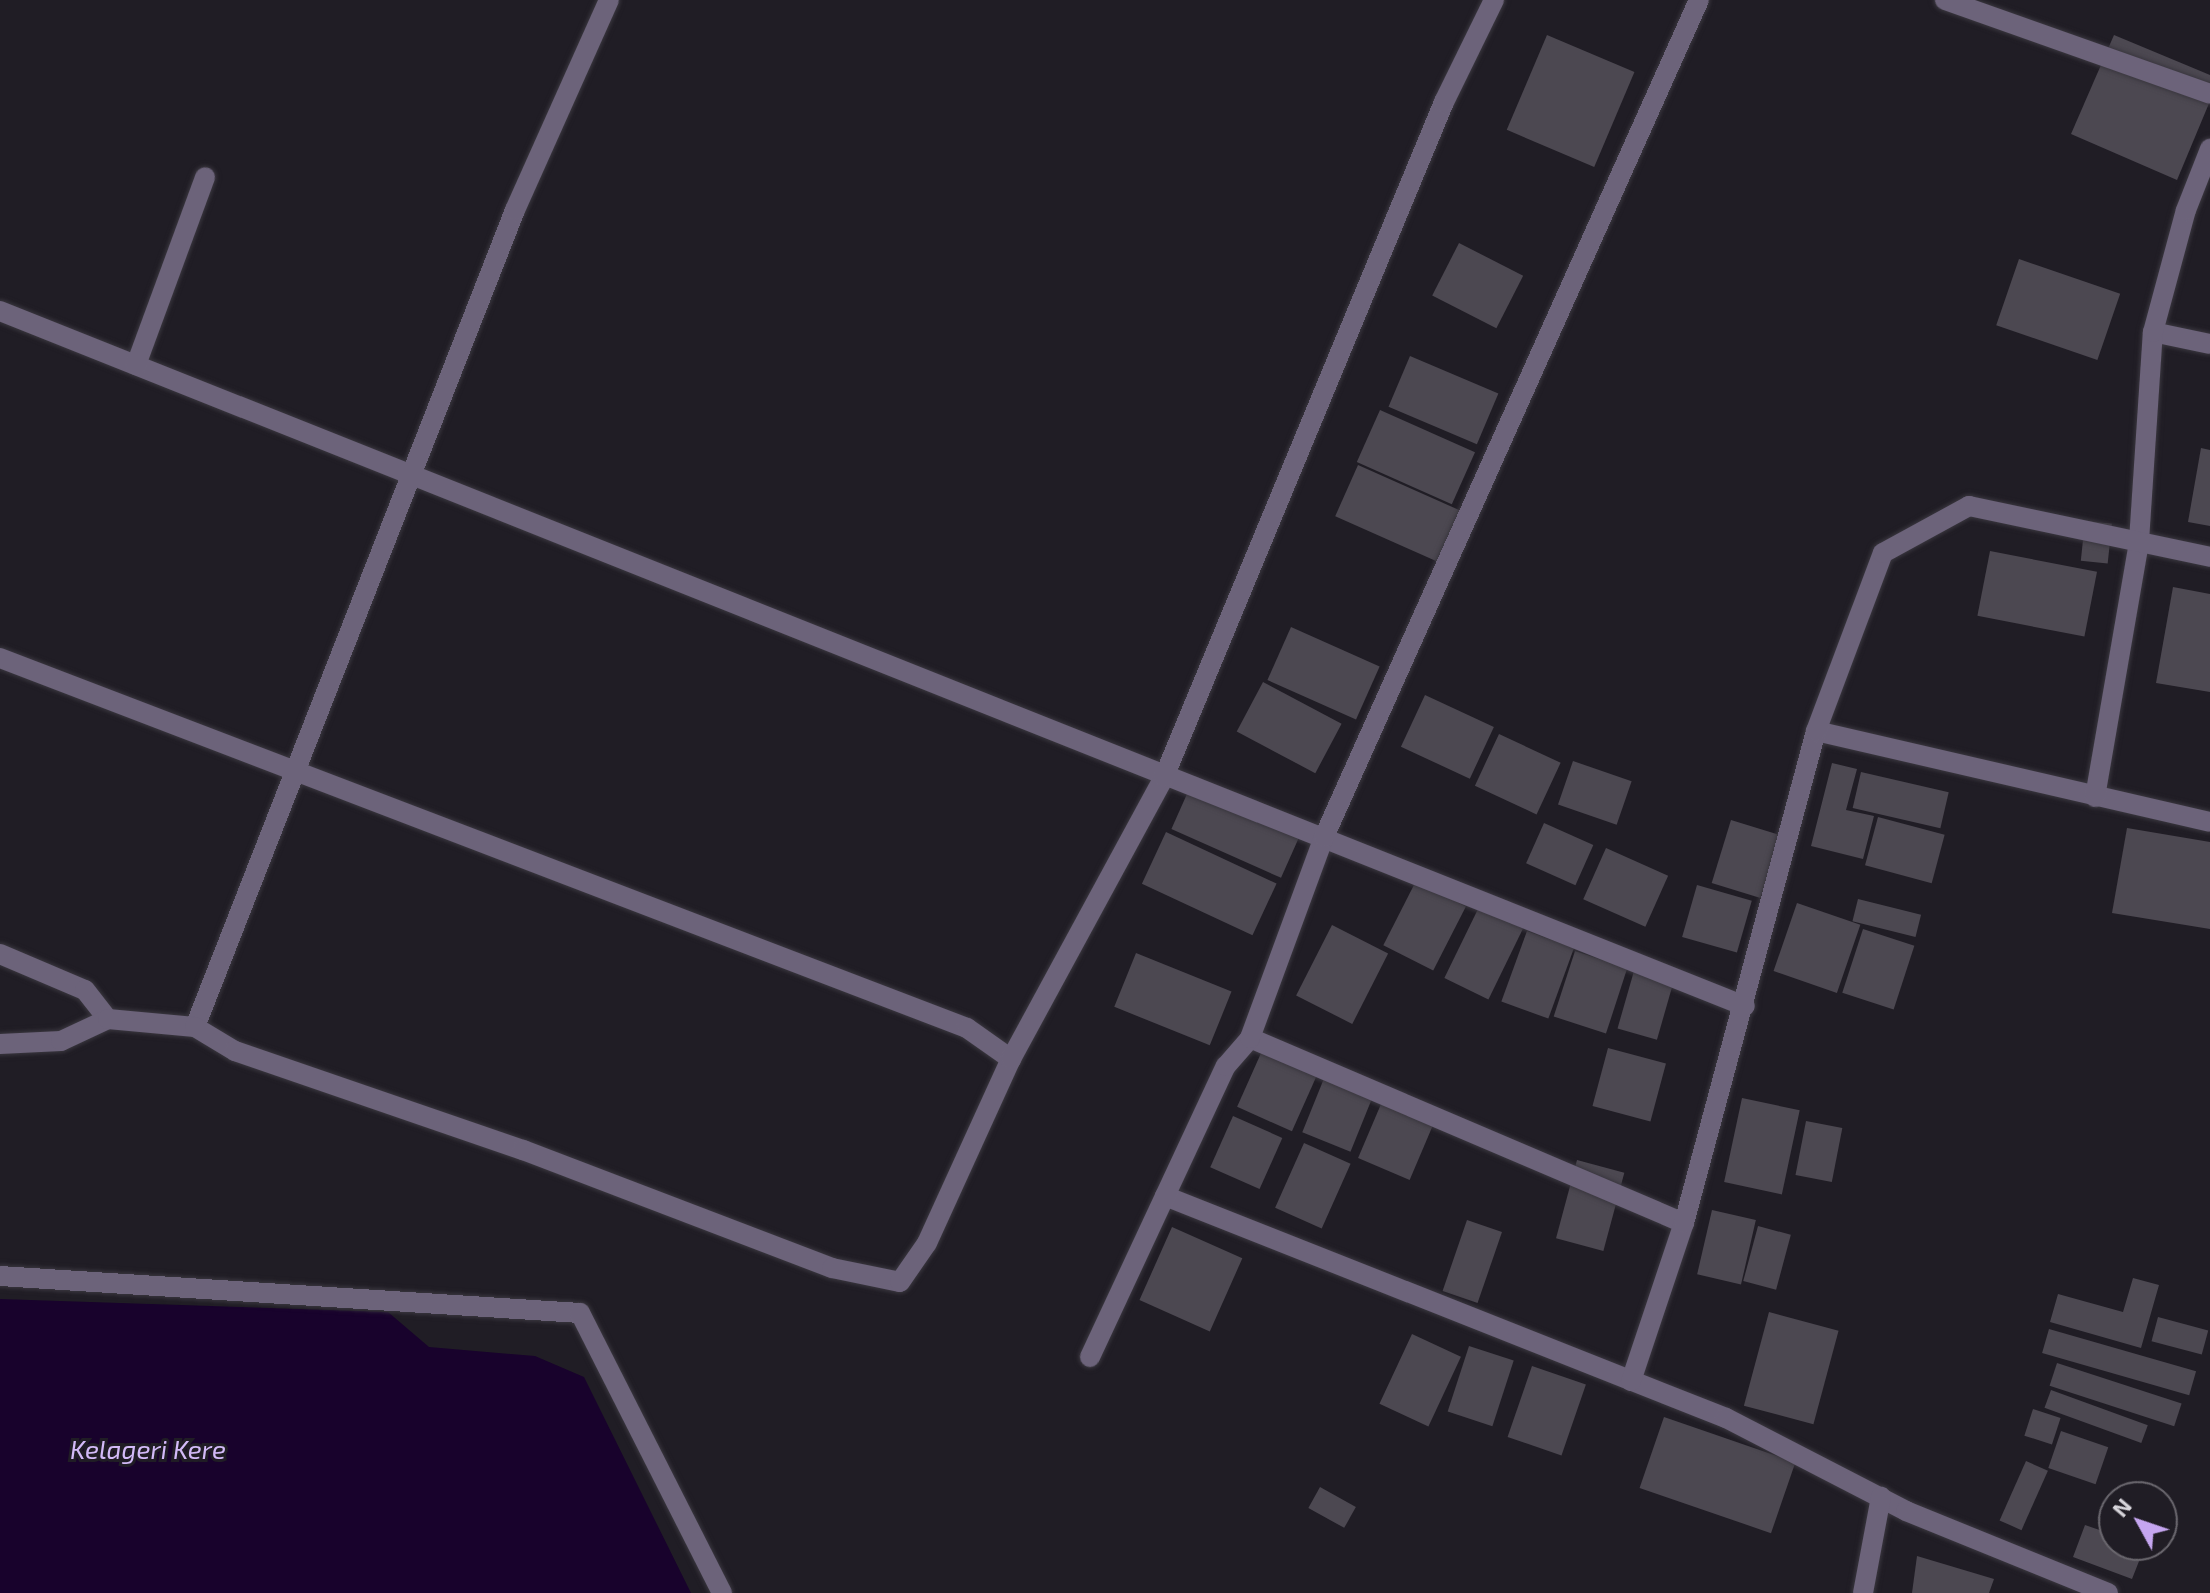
<!DOCTYPE html>
<html>
<head>
<meta charset="utf-8">
<style>
	body { margin:0 }
	#map { position:relative; width:2210px; height:1593px; overflow:hidden; background:#201d25; font-family:"Exo 2",sans-serif }
	div>[style] { position:absolute }
	.water>* { inset:0; background:#18022c }
	.building>* { inset:0; background:#4c4851; transform-origin:0 0 }
	.roads { filter:drop-shadow(0 0 2px #3a373f) drop-shadow(0 0 2px #3a373f) }
	.minor>* { height:20px; margin:-10px; padding:0 10px; transform-origin:10px; border-radius:10px; background:#6c637a }
	span { translate:-50% -50%; white-space:nowrap; text-align:center; line-height:1.15; -webkit-text-stroke:6px #201d25; paint-order:stroke }
	.water-label { font-size:26px; color:#d3baf8; font-style:italic }
	.north { position:absolute; left:2098px; top:1481px; width:80px; height:80px; box-sizing:border-box; background:#201d25; border:2px solid #6a676e; border-radius:50%; rotate:310deg; font-size:22px; font-weight:700; line-height:32px; text-align:center; color:#d8d6dc }
	.north::after { content:''; display:block; margin:auto; width:28px; height:36px; background:#c5a6f0; clip-path:polygon(50% 0,100% 100%,50% 72%,0 100%) }
</style>
</head>
<body>
<div id="map">
	<div class="water">
		<i style="clip-path:polygon(0 1299px,388px 1312px,429px 1347px,535px 1356px,584px 1377px,691px 1593px,0 1593px)"></i>
	</div>
	<div class="building">
		<i style="left:1547px;top:35px;width:95px;height:103px;rotate:23deg"></i>
		<i style="clip-path:polygon(2114px 35px,2210px 75px,2210px 101px,2177px 180px,2071px 134px)"></i>
		<i style="left:1459px;top:243px;width:72px;height:59px;rotate:27deg"></i>
		<i style="left:2019px;top:259px;width:107px;height:70px;rotate:19deg"></i>
		<i style="left:1410px;top:356px;width:96px;height:55px;rotate:23deg"></i>
		<i style="left:1380px;top:410px;width:104px;height:57px;rotate:24deg"></i>
		<i style="clip-path:polygon(2201px 448px,2210px 450px,2210px 526px,2188px 522px)"></i>
		<i style="left:1358px;top:465px;width:114px;height:56px;rotate:24deg"></i>
		<i style="left:2085px;top:521px;width:27px;height:40px;rotate:6deg"></i>
		<i style="left:1990px;top:551px;width:109px;height:66px;rotate:11deg"></i>
		<i style="clip-path:polygon(2173px 587px,2210px 594px,2210px 692px,2156px 683px)"></i>
		<i style="left:1291px;top:627px;width:97px;height:58px;rotate:24deg"></i>
		<i style="left:1263px;top:682px;width:89px;height:56px;rotate:28deg"></i>
		<i style="left:1425px;top:695px;width:76px;height:57px;rotate:25deg"></i>
		<i style="left:1499px;top:734px;width:68px;height:57px;rotate:25deg"></i>
		<i style="left:1573px;top:761px;width:62px;height:46px;rotate:19deg"></i>
		<i style="clip-path:polygon(1832px 763px,1857px 769px,1846px 810px,1874px 816px,1863px 859px,1811px 846px)"></i>
		<i style="left:1861px;top:772px;width:90px;height:37px;rotate:13deg"></i>
		<i style="left:1195px;top:776px;width:120px;height:58px;rotate:24deg"></i>
		<i style="left:1878px;top:817px;width:69px;height:50px;rotate:15deg"></i>
		<i style="left:1731px;top:820px;width:51px;height:66px;rotate:17deg"></i>
		<i style="left:1544px;top:823px;width:54px;height:44px;rotate:24deg"></i>
		<i style="clip-path:polygon(2127px 828px,2210px 842px,2210px 929px,2112px 913px)"></i>
		<i style="left:1166px;top:832px;width:122px;height:57px;rotate:25deg"></i>
		<i style="left:1606px;top:848px;width:68px;height:56px;rotate:24deg"></i>
		<i style="left:1416px;top:881px;width:56px;height:72px;rotate:27deg"></i>
		<i style="left:1697px;top:885px;width:57px;height:54px;rotate:16deg"></i>
		<i style="left:1858px;top:899px;width:65px;height:23px;rotate:14deg"></i>
		<i style="left:1797px;top:903px;width:67px;height:72px;rotate:19deg"></i>
		<i style="left:1479px;top:907px;width:49px;height:79px;rotate:26deg"></i>
		<i style="left:1332px;top:925px;width:63px;height:79px;rotate:27deg"></i>
		<i style="left:1863px;top:929px;width:54px;height:67px;rotate:18deg"></i>
		<i style="left:1527px;top:931px;width:50px;height:75px;rotate:20deg"></i>
		<i style="left:1575px;top:951px;width:55px;height:69px;rotate:18deg"></i>
		<i style="left:1136px;top:953px;width:103px;height:58px;rotate:22deg"></i>
		<i style="left:1636px;top:964px;width:41px;height:67px;rotate:16deg"></i>
		<i style="left:1266px;top:1042px;width:60px;height:71px;rotate:24deg"></i>
		<i style="left:1608px;top:1048px;width:60px;height:60px;rotate:15deg"></i>
		<i style="left:1327px;top:1071px;width:52px;height:66px;rotate:22deg"></i>
		<i style="left:1387px;top:1090px;width:56px;height:74px;rotate:23deg"></i>
		<i style="left:1742px;top:1098px;width:59px;height:86px;rotate:12deg"></i>
		<i style="left:1233px;top:1116px;width:54px;height:56px;rotate:24deg"></i>
		<i style="left:1806px;top:1121px;width:37px;height:55px;rotate:11deg"></i>
		<i style="left:1304px;top:1143px;width:51px;height:71px;rotate:24deg"></i>
		<i style="left:1577px;top:1160px;width:49px;height:81px;rotate:15deg"></i>
		<i style="left:1712px;top:1210px;width:45px;height:66px;rotate:13deg"></i>
		<i style="left:1467px;top:1220px;width:37px;height:75px;rotate:19deg"></i>
		<i style="left:1758px;top:1226px;width:34px;height:57px;rotate:15deg"></i>
		<i style="left:1172px;top:1227px;width:77px;height:80px;rotate:24deg"></i>
		<i style="clip-path:polygon(2133px 1278px,2159px 1285px,2141px 1348px,2050px 1322px,2058px 1294px,2123px 1312px)"></i>
		<i style="left:1769px;top:1312px;width:72px;height:97px;rotate:15deg"></i>
		<i style="left:2158px;top:1317px;width:52px;height:25px;rotate:15deg"></i>
		<i style="left:2049px;top:1329px;width:153px;height:25px;rotate:16deg"></i>
		<i style="left:1412px;top:1334px;width:54px;height:77px;rotate:25deg"></i>
		<i style="left:1469px;top:1346px;width:47px;height:69px;rotate:18deg"></i>
		<i style="left:2057px;top:1363px;width:131px;height:24px;rotate:18deg"></i>
		<i style="left:1532px;top:1366px;width:57px;height:75px;rotate:19deg"></i>
		<i style="left:2051px;top:1390px;width:103px;height:19px;rotate:20deg"></i>
		<i style="left:2033px;top:1409px;width:29px;height:28px;rotate:18deg"></i>
		<i style="left:1664px;top:1417px;width:139px;height:75px;rotate:19deg"></i>
		<i style="left:2061px;top:1431px;width:50px;height:39px;rotate:19deg"></i>
		<i style="left:2026px;top:1461px;width:24px;height:65px;rotate:24deg"></i>
		<i style="left:1320px;top:1487px;width:41px;height:24px;rotate:29deg"></i>
		<i style="clip-path:polygon(2085px 1525px,2114px 1535px,2114px 1545px,2145px 1546px,2132px 1579px,2073px 1557px)"></i>
		<i style="clip-path:polygon(1917px 1556px,1994px 1579px,1989px 1593px,1912px 1593px)"></i>
	</div>
	<div class="roads">
		<div class="minor">
			<i style="left:1945px;top:0;width:281px;rotate:19.5deg"></i>
			<i style="left:0;top:311px;width:1878px;rotate:21.72deg"></i>
			<i style="left:2153px;top:332px;width:58px;rotate:11.9deg"></i>
			<i style="left:136px;top:365px;width:200px;rotate:-69.8deg"></i>
			<i style="left:0;top:658px;width:1035px;rotate:20.94deg"></i>
			<i style="left:967px;top:1028px;width:54px;rotate:35.2deg"></i>
			<i style="left:1816px;top:731px;width:404px;rotate:13deg"></i>
			<i style="left:2095px;top:797px;width:260px;rotate:-80.2deg"></i>
			<i style="left:2139px;top:541px;width:209px;rotate:-86.2deg"></i>
			<i style="left:2153px;top:332px;width:126px;rotate:-74.9deg"></i>
			<i style="left:2186px;top:210px;width:66px;rotate:-68.5deg"></i>
			<i style="left:0;top:954px;width:92px;rotate:23deg"></i>
			<i style="left:85px;top:990px;width:37px;rotate:52deg"></i>
			<i style="left:195px;top:1027px;width:877px;rotate:-68.61deg"></i>
			<i style="left:515px;top:210px;width:230px;rotate:-65.9deg"></i>
			<i style="left:1250px;top:1038px;width:472px;rotate:23.1deg"></i>
			<i style="left:0;top:1044px;width:61px;rotate:-2.8deg"></i>
			<i style="left:61px;top:1041px;width:52px;rotate:-25.1deg"></i>
			<i style="left:108px;top:1019px;width:87px;rotate:5.3deg"></i>
			<i style="left:195px;top:1027px;width:47px;rotate:31deg"></i>
			<i style="left:235px;top:1051px;width:305px;rotate:19deg"></i>
			<i style="left:523px;top:1150px;width:331px;rotate:20.9deg"></i>
			<i style="left:832px;top:1268px;width:69px;rotate:11.6deg"></i>
			<i style="left:900px;top:1282px;width:47px;rotate:-55.3deg"></i>
			<i style="left:927px;top:1243px;width:202px;rotate:-65.5deg"></i>
			<i style="left:1011px;top:1059px;width:321px;rotate:-61.5deg"></i>
			<i style="left:1164px;top:777px;width:731px;rotate:-67.47deg"></i>
			<i style="left:1444px;top:102px;width:114px;rotate:-63.9deg"></i>
			<i style="left:1165px;top:1196px;width:603px;rotate:21.59deg"></i>
			<i style="left:1726px;top:1418px;width:203px;rotate:27.3deg"></i>
			<i style="left:1906px;top:1511px;width:218px;rotate:22.1deg"></i>
			<i style="left:0;top:1276px;width:581px;rotate:3.65deg"></i>
			<i style="left:580px;top:1313px;width:314px;rotate:63.1deg"></i>
			<i style="left:1090px;top:1357px;width:321px;rotate:-65deg"></i>
			<i style="left:1226px;top:1066px;width:37px;rotate:-49deg"></i>
			<i style="left:1250px;top:1038px;width:214px;rotate:-69.8deg"></i>
			<i style="left:1324px;top:837px;width:917px;rotate:-65.87deg"></i>
			<i style="left:1631px;top:1381px;width:167px;rotate:-71.5deg"></i>
			<i style="left:1684px;top:1223px;width:509px;rotate:-74.98deg"></i>
			<i style="left:1816px;top:731px;width:190px;rotate:-69.4deg"></i>
			<i style="left:1883px;top:553px;width:98px;rotate:-28.7deg"></i>
			<i style="left:1969px;top:506px;width:246px;rotate:11.9deg"></i>
			<i style="left:1863px;top:1593px;width:98px;rotate:-79.4deg"></i>
		</div>
	</div>
	<div class="water-label">
		<span style="left:148px;top:1449px">Kelageri Kere</span>
	</div>
	<div class="north">N</div>
</div>
</body>
</html>
